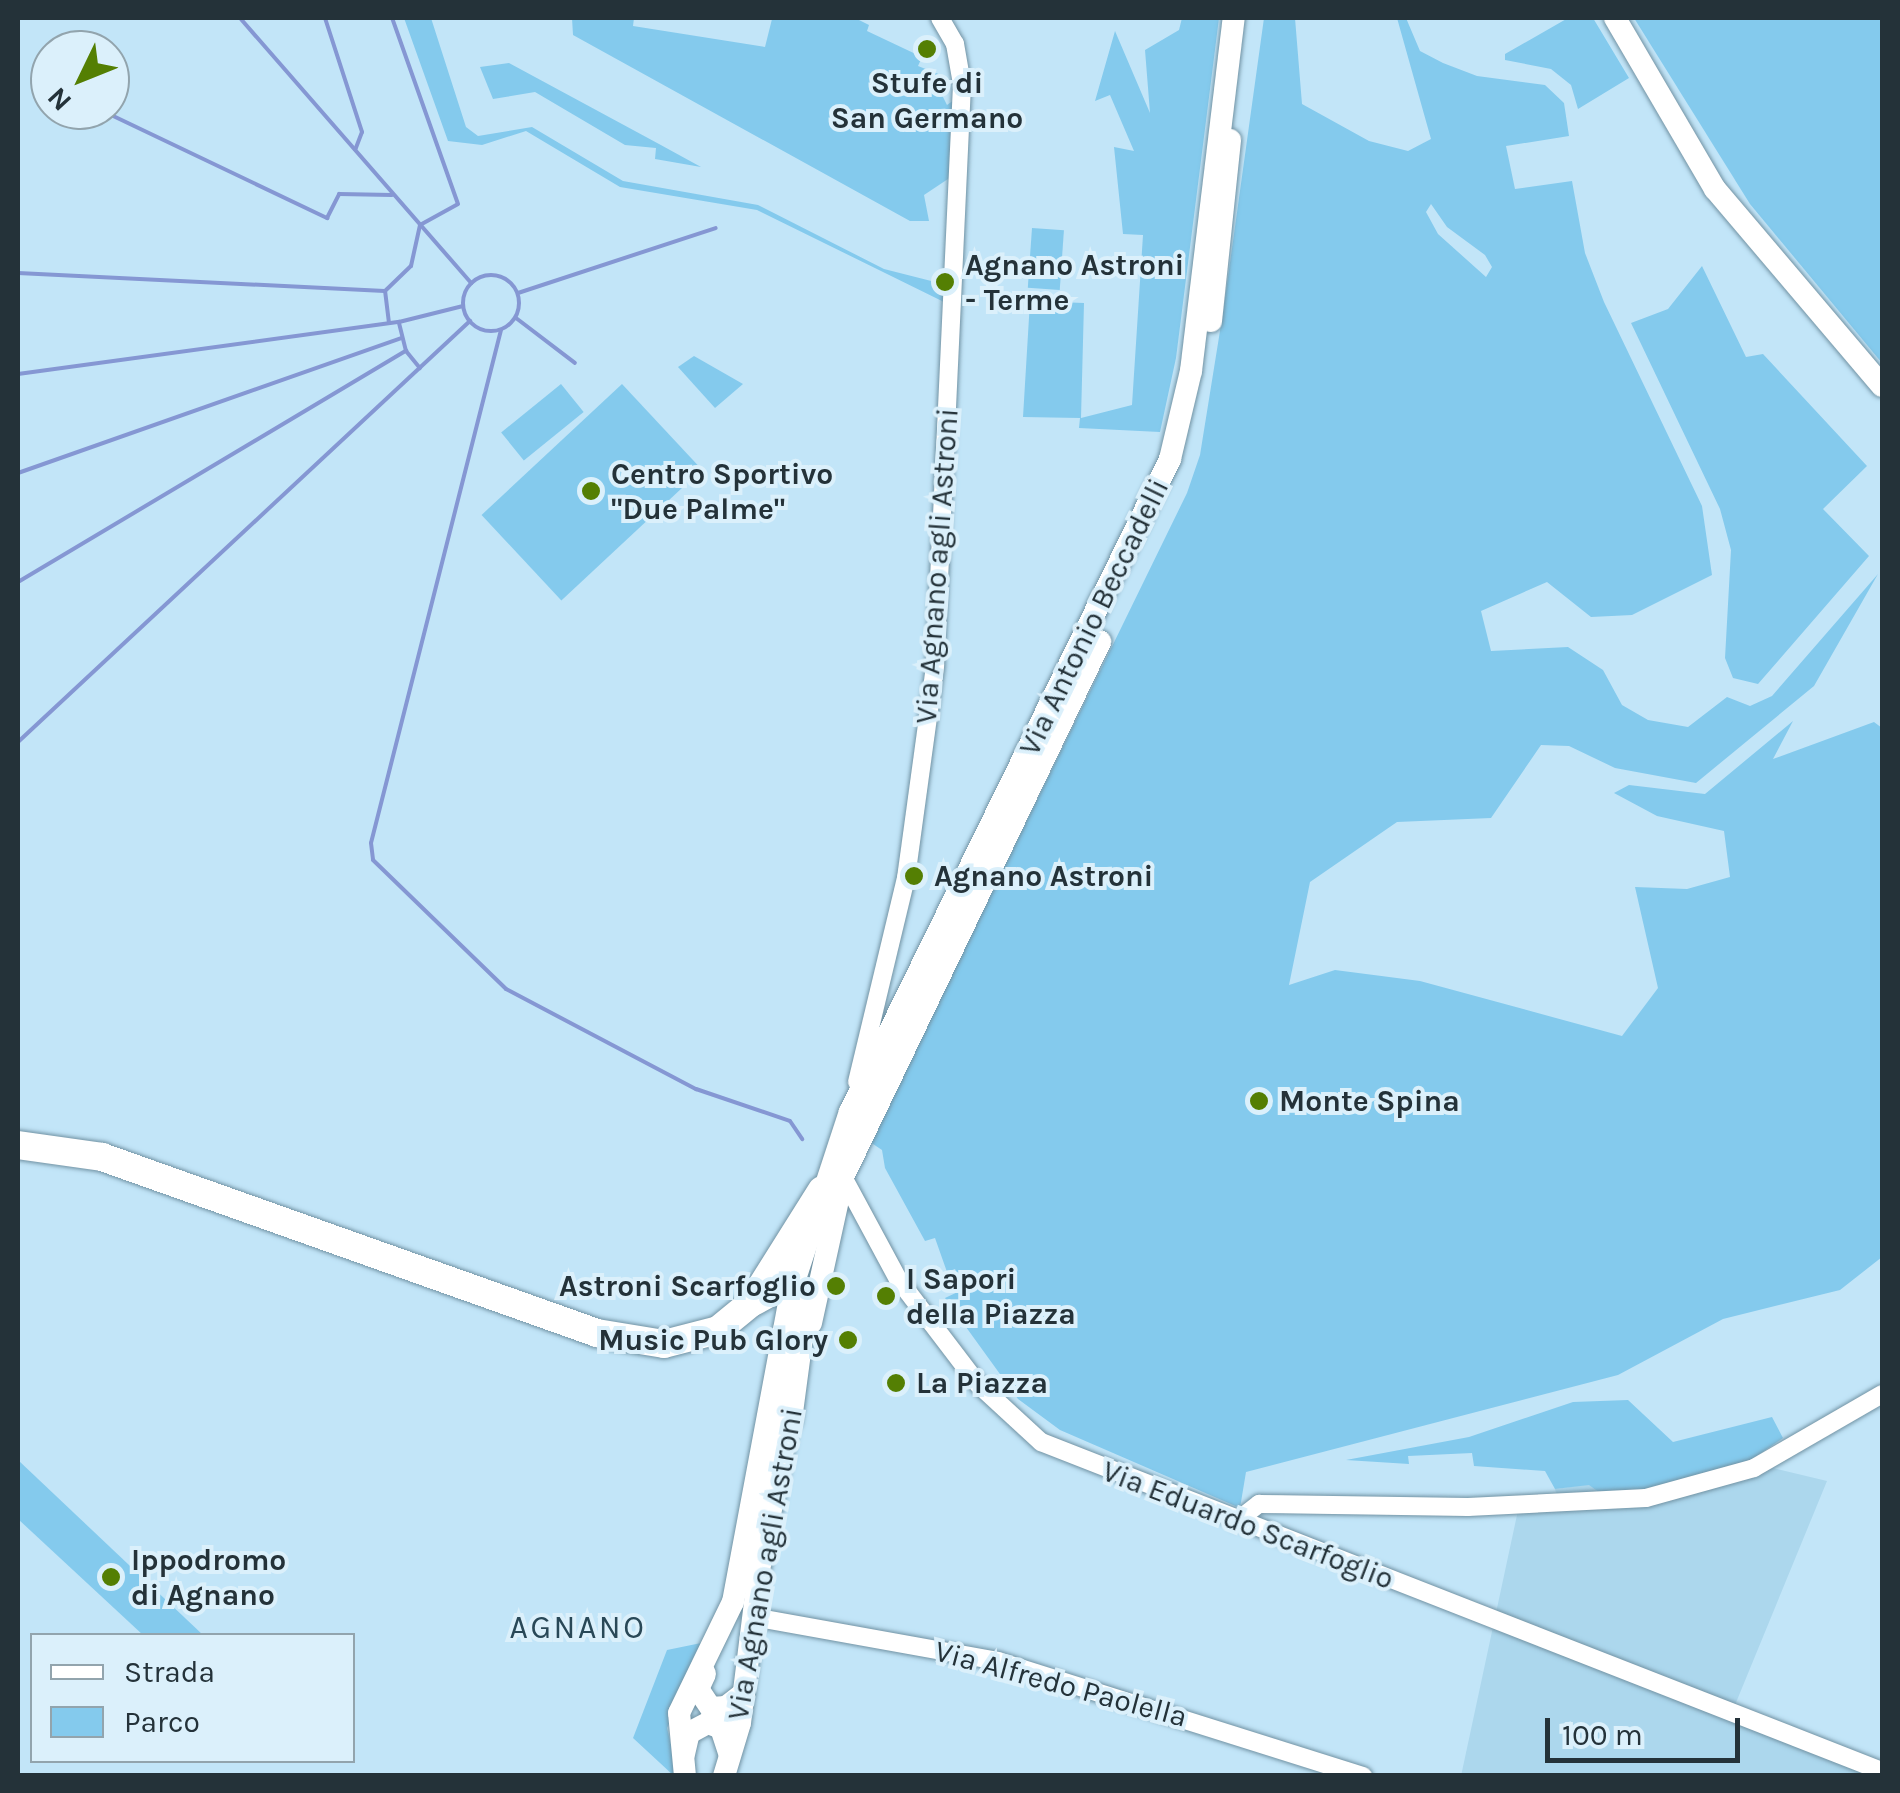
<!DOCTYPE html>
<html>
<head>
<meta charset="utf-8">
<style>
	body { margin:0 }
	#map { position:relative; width:1900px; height:1793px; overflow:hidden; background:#c2e5f8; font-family:Karla,sans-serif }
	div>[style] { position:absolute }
	.built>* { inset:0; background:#acd7ed }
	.green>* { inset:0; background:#84caed; transform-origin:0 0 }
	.stream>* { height:4px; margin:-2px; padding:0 2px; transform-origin:2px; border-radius:2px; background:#8597d3 }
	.stream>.ring { margin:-2px; padding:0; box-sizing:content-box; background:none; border:4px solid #8597d3; border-radius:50% }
	.roads { filter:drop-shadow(0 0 2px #7192a3) drop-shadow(0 0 2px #7192a3) }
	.minor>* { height:18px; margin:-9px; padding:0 9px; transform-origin:9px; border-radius:9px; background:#fff }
	.major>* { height:22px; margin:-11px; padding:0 11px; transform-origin:11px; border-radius:11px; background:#fff }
	.highway>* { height:28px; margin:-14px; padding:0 14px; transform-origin:14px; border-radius:14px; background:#fff }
	.dots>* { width:28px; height:28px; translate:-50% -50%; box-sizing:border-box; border:5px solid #dbf0fb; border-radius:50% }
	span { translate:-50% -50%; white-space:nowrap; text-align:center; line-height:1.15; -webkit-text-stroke:8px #dbf0fb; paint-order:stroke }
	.poi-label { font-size:30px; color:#243239; font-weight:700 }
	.left { translate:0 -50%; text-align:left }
	.right { translate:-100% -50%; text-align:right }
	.street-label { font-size:30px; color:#243239 }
	.neighbourhood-label { font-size:32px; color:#294857; letter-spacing:2.5px }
	.frame { position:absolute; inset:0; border:20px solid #243239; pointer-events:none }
	.legend { position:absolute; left:30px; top:1633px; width:325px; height:130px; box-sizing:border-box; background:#dbf0fb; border:2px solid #92a4ad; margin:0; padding:12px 18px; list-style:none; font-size:30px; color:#243239 }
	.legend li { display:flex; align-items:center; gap:20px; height:50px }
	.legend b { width:50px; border:2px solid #92a4ad }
	.north { position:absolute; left:30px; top:30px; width:100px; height:100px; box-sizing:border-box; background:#dbf0fb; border:2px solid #92a4ad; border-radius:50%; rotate:227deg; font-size:28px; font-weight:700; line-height:40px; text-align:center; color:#243239 }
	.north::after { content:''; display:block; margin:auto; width:35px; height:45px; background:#547f03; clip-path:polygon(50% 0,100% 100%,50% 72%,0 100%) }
	.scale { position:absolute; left:1545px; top:1718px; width:195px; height:45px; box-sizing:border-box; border:5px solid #243239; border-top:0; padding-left:12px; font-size:30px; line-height:35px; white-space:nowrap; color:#243239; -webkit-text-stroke:8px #dbf0fb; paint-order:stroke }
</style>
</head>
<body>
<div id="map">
	<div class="built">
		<i style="clip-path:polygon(1748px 1462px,1827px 1481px,1735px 1705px,1882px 1762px,1882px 1775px,1461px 1776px,1520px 1501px,1558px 1499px,1555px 1489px)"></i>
	</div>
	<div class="green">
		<i style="clip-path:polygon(404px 18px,431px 18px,466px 127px,478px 136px,532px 127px,623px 181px,758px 205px,884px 269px,947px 285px,946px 303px,757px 210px,620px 187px,526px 131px,482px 145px,448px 141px)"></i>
		<i style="clip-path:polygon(572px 18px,634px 18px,633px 26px,765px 47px,772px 19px,765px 18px,855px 18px,869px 25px,867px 31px,922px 57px,918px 66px,946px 77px,937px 78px,937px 85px,947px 105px,954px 100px,951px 177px,924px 195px,929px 221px,910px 221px,573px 35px)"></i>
		<i style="clip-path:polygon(1182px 18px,1219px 18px,1176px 358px,1160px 432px,1079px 428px,1080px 418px,1023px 417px,1030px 301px,1084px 303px,1081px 418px,1132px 405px,1143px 235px,1123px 234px,1114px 147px,1134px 151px,1110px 95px,1095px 101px,1115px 31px,1150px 113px,1145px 50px,1179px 30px)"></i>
		<i style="clip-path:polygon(evenodd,1264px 18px,1295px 18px,1302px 104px,1369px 141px,1408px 151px,1431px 139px,1397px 18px,1406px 18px,1420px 51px,1443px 63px,1477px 76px,1545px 85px,1564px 103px,1569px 136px,1506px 146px,1515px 189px,1572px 181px,1585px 253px,1604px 302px,1702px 506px,1712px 575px,1632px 615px,1591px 617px,1547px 582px,1481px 611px,1491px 651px,1568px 647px,1603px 670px,1622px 705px,1648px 720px,1688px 727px,1727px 697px,1750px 706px,1772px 696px,1878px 574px,1814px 686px,1696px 783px,1615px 768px,1569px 746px,1541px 745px,1491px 818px,1397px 822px,1310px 882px,1289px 985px,1335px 970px,1420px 981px,1622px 1036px,1658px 988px,1635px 887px,1687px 889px,1730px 877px,1724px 831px,1657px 816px,1614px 793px,1629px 785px,1705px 794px,1793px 721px,1773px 759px,1874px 722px,1882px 728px,1882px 1257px,1840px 1290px,1723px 1319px,1618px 1375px,1246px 1472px,1240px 1508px,1060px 1430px,1018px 1399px,945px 1298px,964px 1289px,955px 1269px,947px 1272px,935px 1238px,925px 1241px,885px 1168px,882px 1150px,870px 1142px,1187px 493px,1200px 455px,1224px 306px,1264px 18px,1431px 204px,1447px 227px,1485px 255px,1492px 267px,1486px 277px,1438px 234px,1426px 212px,1431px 204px)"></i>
		<i style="clip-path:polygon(1568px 18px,1593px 18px,1629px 78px,1578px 109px,1571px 85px,1551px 69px,1505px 60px,1505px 54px)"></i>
		<i style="clip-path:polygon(1634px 18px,1882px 18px,1882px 363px,1750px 204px)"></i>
		<i style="clip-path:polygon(509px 63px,659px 144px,701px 167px,655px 159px,656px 148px,625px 145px,535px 92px,493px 99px,480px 67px)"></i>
		<i style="left:1032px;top:228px;width:32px;height:60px;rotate:4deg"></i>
		<i style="clip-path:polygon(1702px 266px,1746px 357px,1763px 354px,1867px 466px,1823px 509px,1869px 556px,1758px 684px,1733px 678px,1725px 658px,1731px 550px,1720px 509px,1631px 323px,1668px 309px)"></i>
		<i style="clip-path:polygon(694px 356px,743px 384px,715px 408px,678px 367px)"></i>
		<i style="left:561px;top:384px;width:36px;height:77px;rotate:51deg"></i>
		<i style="left:622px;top:384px;width:117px;height:192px;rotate:47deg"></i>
		<i style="clip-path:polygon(1628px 1400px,1673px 1442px,1772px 1417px,1783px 1438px,1748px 1462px,1643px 1493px,1606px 1497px,1589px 1485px,1555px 1489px,1545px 1471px,1474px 1466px,1472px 1453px,1408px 1456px,1409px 1464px,1346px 1460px,1469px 1437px,1573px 1402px)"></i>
		<i style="clip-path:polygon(18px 1460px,203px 1635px,143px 1635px,18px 1519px)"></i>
		<i style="clip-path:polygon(706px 1642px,667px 1728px,678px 1775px,673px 1775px,633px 1738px,667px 1650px)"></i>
	</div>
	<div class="stream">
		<i style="left:240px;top:18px;width:352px;rotate:48.9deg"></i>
		<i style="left:325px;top:18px;width:120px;rotate:72deg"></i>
		<i style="left:362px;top:132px;width:19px;rotate:111deg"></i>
		<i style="left:109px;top:114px;width:242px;rotate:25.5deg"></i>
		<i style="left:327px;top:218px;width:27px;rotate:-63deg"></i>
		<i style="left:339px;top:194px;width:53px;rotate:1.1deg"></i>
		<i style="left:18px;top:273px;width:367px;rotate:2.8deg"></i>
		<i class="ring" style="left:463px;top:275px;width:52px;height:52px"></i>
		<i style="left:518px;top:293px;width:208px;rotate:-18.2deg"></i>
		<i style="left:516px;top:318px;width:74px;rotate:37.3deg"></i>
		<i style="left:389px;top:323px;width:32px;rotate:-97deg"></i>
		<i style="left:385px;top:291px;width:36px;rotate:-44deg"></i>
		<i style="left:411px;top:266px;width:42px;rotate:-77.6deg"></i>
		<i style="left:420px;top:225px;width:43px;rotate:-28.9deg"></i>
		<i style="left:458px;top:204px;width:197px;rotate:-109.5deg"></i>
		<i style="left:399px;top:323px;width:29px;rotate:76deg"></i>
		<i style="left:406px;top:351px;width:22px;rotate:51deg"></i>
		<i style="left:501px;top:330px;width:529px;rotate:104.22deg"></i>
		<i style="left:371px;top:843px;width:17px;rotate:83deg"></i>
		<i style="left:373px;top:860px;width:185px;rotate:44.1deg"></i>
		<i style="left:506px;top:989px;width:215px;rotate:27.8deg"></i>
		<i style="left:696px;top:1089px;width:99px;rotate:18.8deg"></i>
		<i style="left:790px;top:1121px;width:22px;rotate:56deg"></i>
		<i style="left:18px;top:374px;width:385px;rotate:-7.8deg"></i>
		<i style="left:399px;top:322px;width:66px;rotate:-14deg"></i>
		<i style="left:18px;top:473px;width:407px;rotate:-19.4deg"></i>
		<i style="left:18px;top:582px;width:452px;rotate:-30.8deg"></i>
		<i style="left:18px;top:742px;width:618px;rotate:-42.97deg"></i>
	</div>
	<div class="roads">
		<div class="minor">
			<i style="left:857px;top:1082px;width:210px;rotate:-76.5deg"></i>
			<i style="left:906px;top:878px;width:214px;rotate:-82.2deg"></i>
			<i style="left:935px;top:666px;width:583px;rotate:-87.34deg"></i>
			<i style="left:962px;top:84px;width:41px;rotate:-99.9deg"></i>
			<i style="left:955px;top:44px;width:30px;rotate:-120deg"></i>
			<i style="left:843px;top:1177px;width:116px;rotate:61.7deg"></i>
			<i style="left:898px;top:1279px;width:132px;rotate:52.7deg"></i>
			<i style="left:978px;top:1384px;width:86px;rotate:42.6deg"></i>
			<i style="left:1041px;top:1442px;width:903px;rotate:21.37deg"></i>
			<i style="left:1237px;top:1521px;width:28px;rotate:-38deg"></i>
			<i style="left:1259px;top:1504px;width:209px;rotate:0.8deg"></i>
			<i style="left:1468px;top:1507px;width:178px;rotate:-2.9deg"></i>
			<i style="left:1646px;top:1498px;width:112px;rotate:-15.5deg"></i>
			<i style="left:1754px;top:1468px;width:148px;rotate:-30deg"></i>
			<i style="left:753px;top:1617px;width:249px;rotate:10.2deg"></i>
			<i style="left:998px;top:1661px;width:383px;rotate:17.5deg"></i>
		</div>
		<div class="major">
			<i style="left:1615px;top:18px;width:198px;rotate:59.7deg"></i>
			<i style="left:1715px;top:189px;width:258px;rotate:49.7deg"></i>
			<i style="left:1211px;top:321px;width:182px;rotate:-84deg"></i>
			<i style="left:811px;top:1323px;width:149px;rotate:-77.6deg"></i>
			<i style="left:843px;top:1177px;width:594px;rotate:-64.34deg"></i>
			<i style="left:705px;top:1674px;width:17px;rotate:115deg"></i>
			<i style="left:698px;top:1689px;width:23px;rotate:56deg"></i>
			<i style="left:711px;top:1708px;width:15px;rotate:-4deg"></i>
			<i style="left:726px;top:1707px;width:23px;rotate:-38deg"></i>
			<i style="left:684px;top:1754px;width:22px;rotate:-77deg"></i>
			<i style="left:689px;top:1733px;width:21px;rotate:-28deg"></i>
			<i style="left:708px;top:1723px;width:14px;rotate:21deg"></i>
			<i style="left:721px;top:1728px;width:28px;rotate:72deg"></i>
			<i style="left:685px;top:1776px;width:63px;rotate:-95.4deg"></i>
			<i style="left:679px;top:1713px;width:123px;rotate:-64.1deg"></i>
			<i style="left:733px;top:1602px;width:319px;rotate:-79.4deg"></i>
			<i style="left:792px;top:1288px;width:185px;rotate:-71.8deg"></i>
			<i style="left:850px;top:1112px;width:727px;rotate:-63.89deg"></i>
			<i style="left:1170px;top:459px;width:90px;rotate:-76.6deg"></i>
			<i style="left:1191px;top:371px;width:356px;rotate:-83.1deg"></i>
			<i style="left:724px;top:1776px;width:55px;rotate:-73.2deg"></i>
			<i style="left:740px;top:1723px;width:154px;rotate:-82.9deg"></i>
			<i style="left:759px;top:1570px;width:170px;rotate:-78.8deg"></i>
		</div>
		<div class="highway">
			<i style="left:18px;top:1145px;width:85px;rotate:8.1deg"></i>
			<i style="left:102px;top:1157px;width:525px;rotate:19.57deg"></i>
			<i style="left:597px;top:1333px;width:68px;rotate:9.3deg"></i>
			<i style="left:664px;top:1344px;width:56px;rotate:-14.5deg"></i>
			<i style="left:718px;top:1330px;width:43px;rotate:-39.3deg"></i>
			<i style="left:751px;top:1303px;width:133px;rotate:-57.9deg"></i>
			<i style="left:755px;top:1301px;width:35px;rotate:-29deg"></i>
			<i style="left:786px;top:1284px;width:24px;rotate:42deg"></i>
			<i style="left:804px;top:1300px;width:121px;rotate:97.6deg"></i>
		</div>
	</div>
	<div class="dots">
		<i style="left:927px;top:49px;background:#547f03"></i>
		<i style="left:945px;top:282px;background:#547f03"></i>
		<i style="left:591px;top:491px;background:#547f03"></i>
		<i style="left:914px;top:876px;background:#547f03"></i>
		<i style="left:1259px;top:1101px;background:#547f03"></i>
		<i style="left:836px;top:1286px;background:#547f03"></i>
		<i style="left:886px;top:1296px;background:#547f03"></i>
		<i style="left:848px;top:1340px;background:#547f03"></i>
		<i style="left:896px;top:1383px;background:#547f03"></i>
		<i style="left:111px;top:1577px;background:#547f03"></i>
	</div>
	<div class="poi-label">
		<span style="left:927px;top:100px">Stufe di<br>San Germano</span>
		<span class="left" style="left:965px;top:282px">Agnano Astroni<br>- Terme</span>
		<span class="left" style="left:611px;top:491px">Centro Sportivo<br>"Due Palme"</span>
		<span class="left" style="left:934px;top:876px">Agnano Astroni</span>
		<span class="left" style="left:1279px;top:1101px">Monte Spina</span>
		<span class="left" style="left:906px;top:1296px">I Sapori<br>della Piazza</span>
		<span class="right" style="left:816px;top:1286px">Astroni Scarfoglio</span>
		<span class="right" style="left:828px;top:1340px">Music Pub Glory</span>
		<span class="left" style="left:916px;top:1383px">La Piazza</span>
		<span class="left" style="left:131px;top:1577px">Ippodromo<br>di Agnano</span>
	</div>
	<div class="street-label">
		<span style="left:937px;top:566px;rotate:-86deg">Via Agnano agli Astroni</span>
		<span style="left:1094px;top:617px;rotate:-64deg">Via Antonio Beccadelli</span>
		<span style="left:1248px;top:1525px;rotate:21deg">Via Eduardo Scarfoglio</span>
		<span style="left:765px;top:1564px;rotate:-80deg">Via Agnano agli Astroni</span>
		<span style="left:1061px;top:1684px;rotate:15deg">Via Alfredo Paolella</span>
	</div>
	<div class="neighbourhood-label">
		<span style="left:578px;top:1628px">AGNANO</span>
	</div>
	<div class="frame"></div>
	<ul class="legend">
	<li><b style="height:12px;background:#fff"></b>Strada</li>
	<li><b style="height:28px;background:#84caed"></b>Parco</li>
	</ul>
	<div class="north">N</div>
	<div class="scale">100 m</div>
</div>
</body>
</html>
